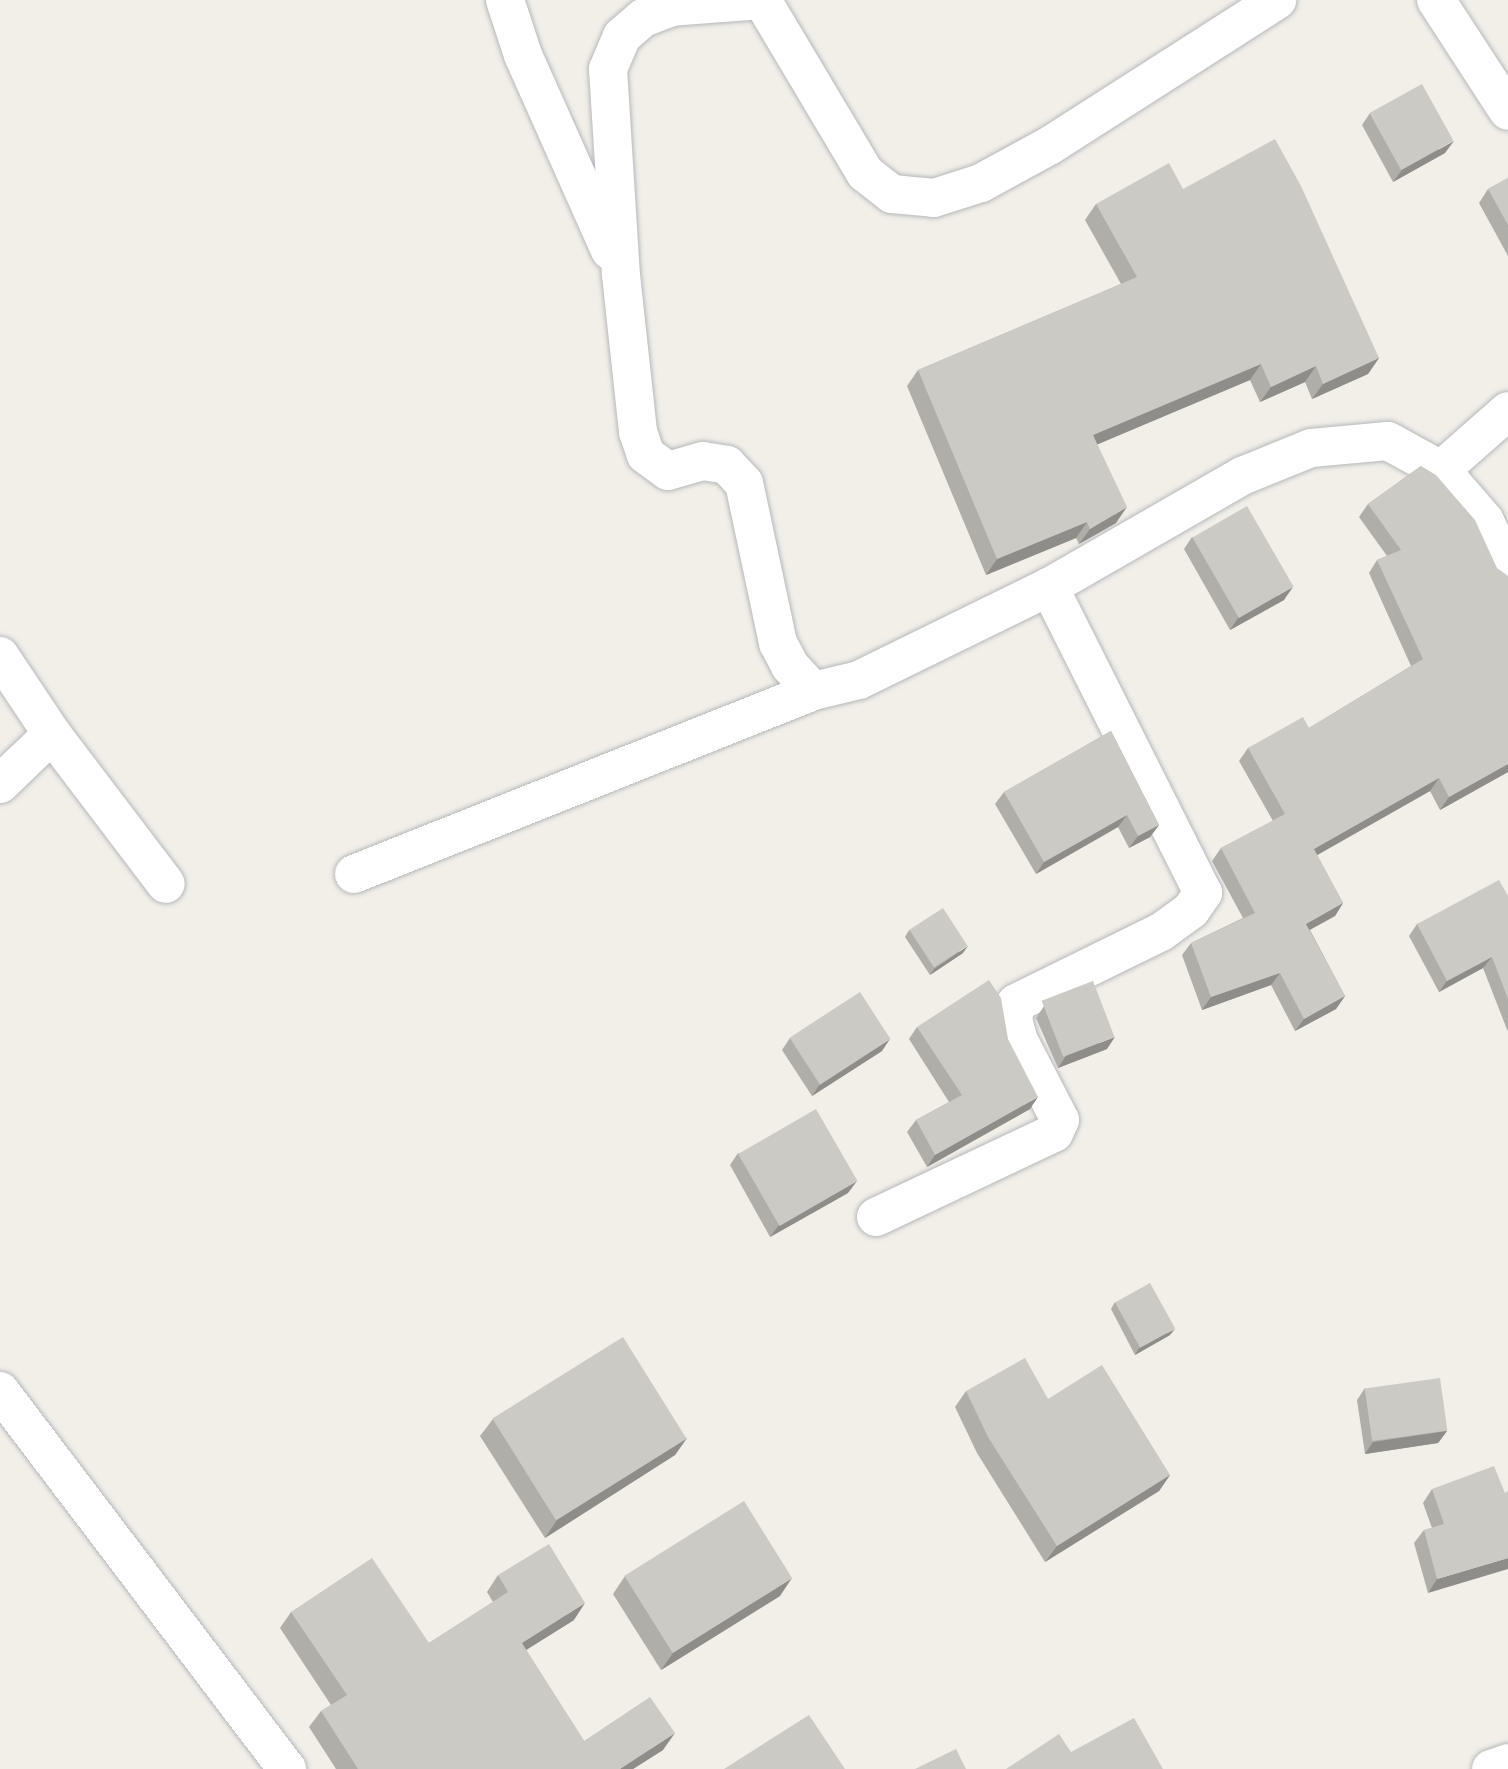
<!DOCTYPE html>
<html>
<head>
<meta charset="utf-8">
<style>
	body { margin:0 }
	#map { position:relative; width:1508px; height:1769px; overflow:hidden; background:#f1efe8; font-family:"Archivo Narrow",sans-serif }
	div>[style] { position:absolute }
	.roads { filter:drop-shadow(0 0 2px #b5b8bc) drop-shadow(0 0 2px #b5b8bc) }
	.street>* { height:38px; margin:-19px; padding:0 19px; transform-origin:19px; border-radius:19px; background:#fff }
	.secondary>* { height:38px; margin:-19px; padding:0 19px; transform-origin:19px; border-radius:19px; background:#fff }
	.wall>* { inset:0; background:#afaea9 }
	.shaded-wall>* { inset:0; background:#8f8d8a }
	.building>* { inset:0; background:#cccac5; transform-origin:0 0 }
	span { translate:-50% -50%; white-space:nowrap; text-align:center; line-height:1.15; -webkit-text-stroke:7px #fff; paint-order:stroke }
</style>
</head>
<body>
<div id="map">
	<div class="roads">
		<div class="street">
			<i style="left:505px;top:0;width:58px;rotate:71.9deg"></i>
			<i style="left:523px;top:55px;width:214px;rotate:66deg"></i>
			<i style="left:762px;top:0;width:90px;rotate:175.6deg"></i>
			<i style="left:672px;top:7px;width:31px;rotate:159deg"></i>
			<i style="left:643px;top:18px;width:28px;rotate:139deg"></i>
			<i style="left:622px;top:36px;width:36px;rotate:113deg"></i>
			<i style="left:608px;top:69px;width:206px;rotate:86.4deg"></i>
			<i style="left:621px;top:275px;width:158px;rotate:83.8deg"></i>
			<i style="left:638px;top:432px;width:24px;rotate:71deg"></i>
			<i style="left:646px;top:455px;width:27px;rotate:36deg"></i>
			<i style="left:668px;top:471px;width:36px;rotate:-16deg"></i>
			<i style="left:703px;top:461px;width:24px;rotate:9deg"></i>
			<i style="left:727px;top:465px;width:25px;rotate:47deg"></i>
			<i style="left:744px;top:483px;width:164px;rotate:78deg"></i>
			<i style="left:778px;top:643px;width:26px;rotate:62deg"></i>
			<i style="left:790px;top:666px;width:34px;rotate:47deg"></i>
			<i style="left:813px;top:691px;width:47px;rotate:-13.4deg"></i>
			<i style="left:859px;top:680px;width:212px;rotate:-26.1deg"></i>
			<i style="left:1049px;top:587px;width:223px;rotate:-29.9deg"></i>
			<i style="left:1242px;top:476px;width:74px;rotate:-22.1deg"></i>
			<i style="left:1311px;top:448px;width:77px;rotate:-5.2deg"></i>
			<i style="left:1388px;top:441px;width:60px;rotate:28.7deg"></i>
			<i style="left:1441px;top:470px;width:67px;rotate:49.2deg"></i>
			<i style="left:1485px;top:521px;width:56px;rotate:65.7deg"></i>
			<i style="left:762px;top:0;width:201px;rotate:59.2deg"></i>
			<i style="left:865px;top:173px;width:34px;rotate:38deg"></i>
			<i style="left:892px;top:194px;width:42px;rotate:5.4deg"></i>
			<i style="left:934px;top:198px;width:49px;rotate:-17.7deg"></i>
			<i style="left:981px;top:183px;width:77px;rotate:-28.6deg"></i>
			<i style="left:1049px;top:146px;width:271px;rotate:-32.6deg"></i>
			<i style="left:1436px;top:0;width:132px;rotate:57deg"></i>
			<i style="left:1441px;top:470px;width:89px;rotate:-41.4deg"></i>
			<i style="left:0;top:656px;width:94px;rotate:56.3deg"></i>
			<i style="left:52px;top:734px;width:188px;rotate:52.8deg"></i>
			<i style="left:0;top:784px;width:72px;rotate:-43.9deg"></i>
			<i style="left:354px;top:874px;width:494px;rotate:-21.7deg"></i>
			<i style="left:876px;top:1217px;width:197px;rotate:-25.3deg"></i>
			<i style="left:1054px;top:1133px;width:14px;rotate:-65deg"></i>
			<i style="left:1060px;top:1120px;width:89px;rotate:-117.4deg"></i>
			<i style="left:1019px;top:1041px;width:22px;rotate:-106deg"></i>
			<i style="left:1013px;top:1020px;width:17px;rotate:-80deg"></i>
			<i style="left:1016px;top:1003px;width:161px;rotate:-26.1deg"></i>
			<i style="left:1161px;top:932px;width:37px;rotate:-36deg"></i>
			<i style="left:1191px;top:910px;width:21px;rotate:-55deg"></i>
			<i style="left:1203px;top:893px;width:343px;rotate:-116.7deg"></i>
			<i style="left:0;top:1391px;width:475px;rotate:52.8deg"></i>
		</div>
		<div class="secondary">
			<i style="left:1491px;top:1769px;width:18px;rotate:-19deg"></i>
		</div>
	</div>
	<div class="wall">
		<i style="clip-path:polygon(1370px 113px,1445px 153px,1393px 182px,1362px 125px)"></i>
		<i style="clip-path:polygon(1508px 178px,1508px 256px,1479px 203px,1488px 189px)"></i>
		<i style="clip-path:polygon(1183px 189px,1379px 358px,1368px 374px,1312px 399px,1305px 382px,1260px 402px,1250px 380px,1097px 444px,1116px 523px,1079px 544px,1076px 538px,986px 575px,907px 386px,918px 370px,1121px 284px,1085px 220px,1096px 204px)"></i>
		<i style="clip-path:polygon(1421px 466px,1508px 772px,1440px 810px,1430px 791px,1317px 855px,1343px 903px,1335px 916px,1310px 930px,1345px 996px,1336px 1009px,1295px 1031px,1271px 985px,1202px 1010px,1182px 955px,1191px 943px,1243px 918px,1212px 861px,1221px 848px,1273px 821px,1239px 761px,1248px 748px,1309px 728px,1411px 666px,1369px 573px,1377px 560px,1387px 556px,1359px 517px,1368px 504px)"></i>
		<i style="clip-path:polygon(1192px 537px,1284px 600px,1230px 630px,1184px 549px)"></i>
		<i style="clip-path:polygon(1111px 731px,1159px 825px,1150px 837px,1129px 848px,1118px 827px,1036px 874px,995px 804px,1004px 792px)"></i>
		<i style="clip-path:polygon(1508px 896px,1508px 1032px,1483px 968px,1439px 992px,1409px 936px,1417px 924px)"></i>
		<i style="clip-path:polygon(909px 930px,963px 953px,930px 975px,905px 937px)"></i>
		<i style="clip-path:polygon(1044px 1006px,1107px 1049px,1058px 1068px,1036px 1018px)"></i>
		<i style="clip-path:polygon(917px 1027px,1030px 1109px,927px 1167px,907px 1132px,916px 1120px,949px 1102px,909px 1039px)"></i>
		<i style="clip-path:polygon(790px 1038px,882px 1051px,812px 1096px,782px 1050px)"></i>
		<i style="clip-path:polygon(738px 1153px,848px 1193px,770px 1237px,730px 1165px)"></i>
		<i style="clip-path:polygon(1115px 1302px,1170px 1335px,1135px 1355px,1111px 1309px)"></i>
		<i style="clip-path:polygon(1365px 1388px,1447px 1431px,1438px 1443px,1365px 1454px,1357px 1400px)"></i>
		<i style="clip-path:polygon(966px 1391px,1048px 1399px,1170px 1475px,1159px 1491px,1045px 1562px,977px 1453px,955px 1407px)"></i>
		<i style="clip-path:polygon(493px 1419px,687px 1438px,675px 1455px,545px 1538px,480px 1436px)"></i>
		<i style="clip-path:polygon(1432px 1489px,1505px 1493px,1428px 1593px,1414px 1543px,1424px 1530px,1432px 1528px,1423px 1503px)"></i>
		<i style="clip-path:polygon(498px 1575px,574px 1620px,526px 1650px,584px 1741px,663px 1750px,633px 1769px,336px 1769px,309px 1727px,321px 1711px,331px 1705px,280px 1628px,291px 1612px,429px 1643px,493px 1602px,487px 1592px)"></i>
		<i style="clip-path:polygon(625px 1576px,780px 1596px,661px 1670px,613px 1594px)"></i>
	</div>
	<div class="shaded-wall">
		<i style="clip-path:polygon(1454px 141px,1445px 153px,1393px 182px,1402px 170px)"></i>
		<i style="clip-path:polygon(1379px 358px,1368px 374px,1312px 399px,1323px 384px)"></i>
		<i style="clip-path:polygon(1261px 364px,1250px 380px,1082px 451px,1093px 435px)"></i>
		<i style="clip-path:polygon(1316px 366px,1305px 382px,1260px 402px,1271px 387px)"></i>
		<i style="clip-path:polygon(1127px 507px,1116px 523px,1079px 544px,1090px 529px)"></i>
		<i style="clip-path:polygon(1087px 522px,1076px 538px,986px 575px,997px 559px)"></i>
		<i style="clip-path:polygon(1293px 587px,1284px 600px,1230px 630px,1238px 618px)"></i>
		<i style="clip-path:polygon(1508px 764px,1508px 772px,1440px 810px,1449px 797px)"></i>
		<i style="clip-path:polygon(1439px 778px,1430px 791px,1305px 862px,1314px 849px)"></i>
		<i style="clip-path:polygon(1127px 815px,1118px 827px,1036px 874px,1044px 862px)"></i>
		<i style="clip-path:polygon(1159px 825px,1150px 837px,1129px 848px,1138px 836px)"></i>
		<i style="clip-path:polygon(1343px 903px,1335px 916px,1298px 936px,1306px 924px)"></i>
		<i style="clip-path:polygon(968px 946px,963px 953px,930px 975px,934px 969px)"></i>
		<i style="clip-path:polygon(1492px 957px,1483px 968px,1439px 992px,1447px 981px)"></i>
		<i style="clip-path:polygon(1280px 973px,1271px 985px,1202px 1010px,1211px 997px)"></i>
		<i style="clip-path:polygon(1345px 996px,1336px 1009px,1295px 1031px,1304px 1019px)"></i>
		<i style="clip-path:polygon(1115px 1037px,1107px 1049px,1058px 1068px,1066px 1056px)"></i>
		<i style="clip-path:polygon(890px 1039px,882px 1051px,812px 1096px,820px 1084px)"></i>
		<i style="clip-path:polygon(1038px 1097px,1030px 1109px,927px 1167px,935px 1155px)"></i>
		<i style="clip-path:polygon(857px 1181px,848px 1193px,770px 1237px,779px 1225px)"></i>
		<i style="clip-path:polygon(1175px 1329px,1170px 1335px,1135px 1355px,1139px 1348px)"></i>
		<i style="clip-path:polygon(1447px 1431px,1438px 1443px,1365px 1454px,1373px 1442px)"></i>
		<i style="clip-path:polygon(687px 1438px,675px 1455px,545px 1538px,557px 1520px)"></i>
		<i style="clip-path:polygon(1170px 1475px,1159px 1491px,1045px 1562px,1057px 1546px)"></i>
		<i style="clip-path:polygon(1508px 1558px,1508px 1569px,1428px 1593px,1437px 1579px)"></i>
		<i style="clip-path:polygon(792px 1578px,780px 1596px,661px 1670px,673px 1653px)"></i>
		<i style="clip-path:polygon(585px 1603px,574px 1620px,510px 1660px,522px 1643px)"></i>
		<i style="clip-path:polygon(675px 1733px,663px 1750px,633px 1769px,620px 1769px)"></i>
	</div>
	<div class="building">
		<i style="left:1422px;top:84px;width:65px;height:60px;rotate:61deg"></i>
		<i style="clip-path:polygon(1275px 139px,1301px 186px,1379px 358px,1323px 384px,1316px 366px,1271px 387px,1261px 364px,1093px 435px,1127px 507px,1090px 529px,1087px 522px,997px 559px,918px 370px,1137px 277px,1096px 204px,1169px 163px,1183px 189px)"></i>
		<i style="clip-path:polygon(1508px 178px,1508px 225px,1488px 189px)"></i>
		<i style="clip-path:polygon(1421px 466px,1436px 475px,1475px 520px,1497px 568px,1508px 576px,1508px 764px,1449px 797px,1439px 778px,1314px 849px,1343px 903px,1306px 924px,1345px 996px,1304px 1019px,1280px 973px,1211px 997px,1191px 943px,1255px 913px,1221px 848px,1285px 814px,1248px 748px,1303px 717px,1309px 728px,1423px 659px,1377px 560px,1401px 550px,1368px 504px)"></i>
		<i style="left:1247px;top:506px;width:93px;height:63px;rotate:60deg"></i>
		<i style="clip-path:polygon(1111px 731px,1159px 825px,1138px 836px,1127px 815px,1044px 862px,1004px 792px)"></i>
		<i style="clip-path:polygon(1499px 880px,1508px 896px,1508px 999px,1492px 957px,1447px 981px,1417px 924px)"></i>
		<i style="left:943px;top:908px;width:45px;height:40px;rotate:57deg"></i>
		<i style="clip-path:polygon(989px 980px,1001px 998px,1008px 1039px,1038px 1097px,935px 1155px,916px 1120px,962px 1095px,917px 1027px)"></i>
		<i style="left:1093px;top:981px;width:60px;height:55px;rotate:69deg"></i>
		<i style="left:860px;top:992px;width:56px;height:84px;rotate:57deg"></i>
		<i style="left:816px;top:1109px;width:83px;height:90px;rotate:60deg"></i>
		<i style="left:1150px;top:1283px;width:52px;height:40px;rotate:61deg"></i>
		<i style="left:623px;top:1337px;width:120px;height:154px;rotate:58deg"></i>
		<i style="clip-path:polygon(1025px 1358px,1048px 1399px,1102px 1365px,1170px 1475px,1057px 1546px,988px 1437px,966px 1391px)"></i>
		<i style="left:1440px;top:1378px;width:53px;height:76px;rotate:82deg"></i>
		<i style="clip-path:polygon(1494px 1466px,1505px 1493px,1508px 1491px,1508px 1558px,1437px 1579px,1424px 1530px,1444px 1524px,1432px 1489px)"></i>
		<i style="left:744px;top:1501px;width:91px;height:141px;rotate:58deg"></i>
		<i style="clip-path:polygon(549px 1544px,585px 1603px,522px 1643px,584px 1741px,650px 1697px,675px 1733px,620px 1769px,358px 1769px,321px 1711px,347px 1695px,291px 1612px,372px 1558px,429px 1643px,508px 1592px,498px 1575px)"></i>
		<i style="clip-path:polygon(809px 1715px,845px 1769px,724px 1769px)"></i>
		<i style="clip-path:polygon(1134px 1718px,1163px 1769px,1006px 1769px,1059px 1734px,1071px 1752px)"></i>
		<i style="clip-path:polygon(956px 1749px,966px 1769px,915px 1769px)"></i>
	</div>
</div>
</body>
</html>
